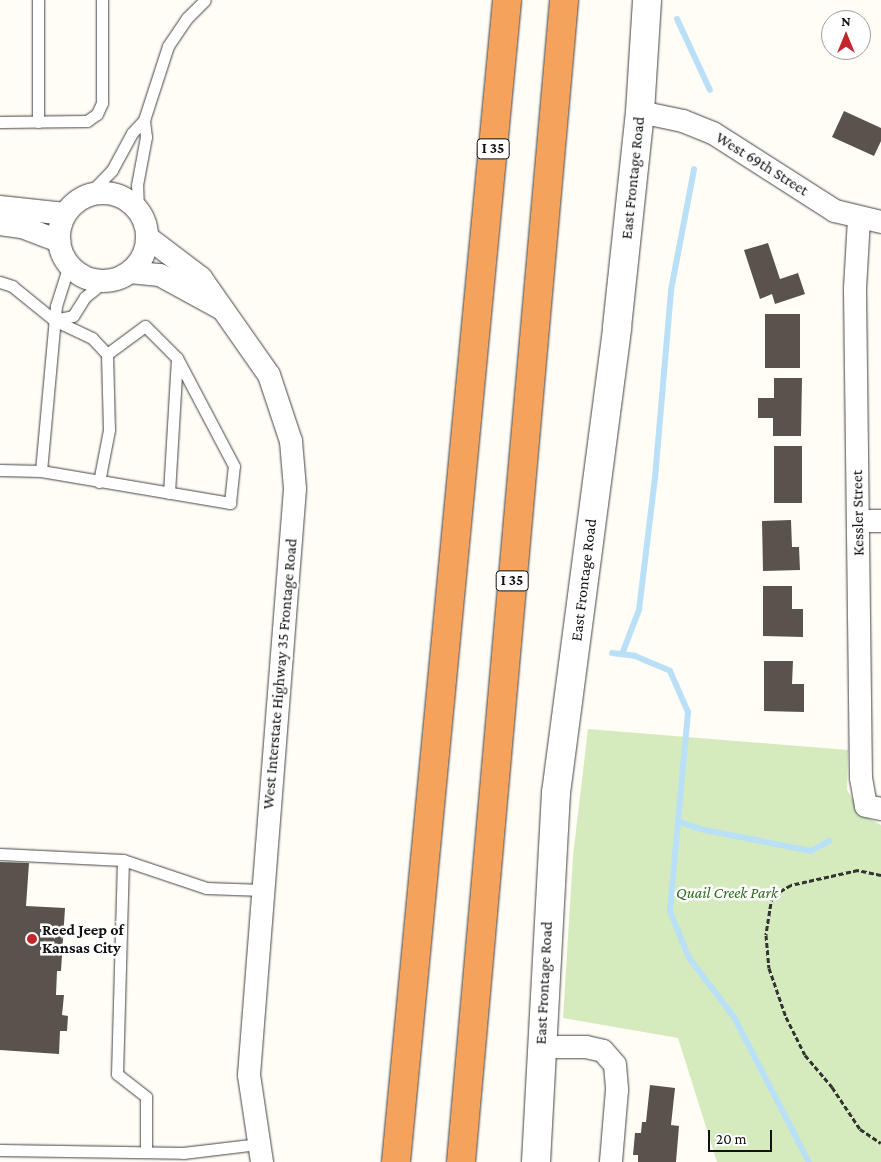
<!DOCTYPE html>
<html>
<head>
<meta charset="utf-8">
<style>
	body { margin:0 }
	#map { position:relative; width:881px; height:1162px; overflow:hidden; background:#fffdf5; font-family:"Crimson Pro",serif }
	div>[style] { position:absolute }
	.green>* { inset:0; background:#d5ebbd }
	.stream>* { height:6px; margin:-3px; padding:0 3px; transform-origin:3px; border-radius:3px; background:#b9e0f7 }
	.building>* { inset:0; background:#5a524d; transform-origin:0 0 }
	.path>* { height:3px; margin-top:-1.5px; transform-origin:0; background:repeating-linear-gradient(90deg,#333 0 5px,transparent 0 7.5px) }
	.roads { filter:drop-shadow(0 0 1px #444) drop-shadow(0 0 1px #444) }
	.service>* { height:11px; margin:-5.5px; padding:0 5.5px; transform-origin:5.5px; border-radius:5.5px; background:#fff }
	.minor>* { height:22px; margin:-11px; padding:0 11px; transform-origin:11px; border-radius:11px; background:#fff }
	.minor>.ring { margin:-11px; padding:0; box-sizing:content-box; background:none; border:22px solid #fff; border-radius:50% }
	.tertiary>* { height:28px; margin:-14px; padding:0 14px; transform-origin:14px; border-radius:14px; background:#fff }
	.motorway>* { height:28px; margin:-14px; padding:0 14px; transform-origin:14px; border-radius:14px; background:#f5a25d }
	.dots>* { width:14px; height:14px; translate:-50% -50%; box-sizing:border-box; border:2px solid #fff; border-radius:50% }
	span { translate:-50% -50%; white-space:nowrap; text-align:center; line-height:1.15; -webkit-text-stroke:5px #fff; paint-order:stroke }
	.shield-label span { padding:1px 4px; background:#fff; border:1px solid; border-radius:4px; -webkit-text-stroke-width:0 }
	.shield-label { font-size:15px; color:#111; font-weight:700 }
	.street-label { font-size:16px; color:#111 }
	.park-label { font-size:16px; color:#2f6b1f; font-style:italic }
	.poi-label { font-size:16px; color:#111; font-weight:700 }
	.left { translate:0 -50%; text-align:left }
	.north { position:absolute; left:821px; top:10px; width:50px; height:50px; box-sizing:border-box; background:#fff; border:1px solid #a0a0a0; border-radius:50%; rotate:0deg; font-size:14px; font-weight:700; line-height:20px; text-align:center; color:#111 }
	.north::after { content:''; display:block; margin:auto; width:18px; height:22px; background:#c4262e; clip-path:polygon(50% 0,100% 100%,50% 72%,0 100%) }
	.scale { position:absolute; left:708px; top:1130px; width:64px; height:22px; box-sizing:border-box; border:2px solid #111; border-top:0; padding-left:6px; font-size:15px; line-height:18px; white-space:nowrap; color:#111; -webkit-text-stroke:4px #fff; paint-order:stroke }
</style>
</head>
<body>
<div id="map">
	<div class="green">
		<i style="clip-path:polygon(588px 729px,848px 750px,847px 790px,862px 815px,881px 825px,881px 1162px,717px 1162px,678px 1038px,563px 1018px,573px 856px)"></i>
	</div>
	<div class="stream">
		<i style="left:677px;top:19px;width:78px;rotate:65.1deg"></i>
		<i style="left:612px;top:653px;width:23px;rotate:7deg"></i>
		<i style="left:635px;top:656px;width:38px;rotate:23deg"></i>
		<i style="left:670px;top:671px;width:45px;rotate:66.3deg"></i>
		<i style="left:688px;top:712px;width:200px;rotate:95.2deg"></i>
		<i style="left:670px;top:911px;width:51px;rotate:68deg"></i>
		<i style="left:689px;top:958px;width:74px;rotate:52.7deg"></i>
		<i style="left:734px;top:1017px;width:163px;rotate:62.7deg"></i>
		<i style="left:622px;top:654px;width:47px;rotate:-68.9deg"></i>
		<i style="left:639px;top:610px;width:133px;rotate:-83.1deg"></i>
		<i style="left:655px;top:478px;width:189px;rotate:-85.1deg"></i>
		<i style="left:671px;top:290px;width:123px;rotate:-79.2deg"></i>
		<i style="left:680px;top:822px;width:21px;rotate:19deg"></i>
		<i style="left:700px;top:829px;width:113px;rotate:11.2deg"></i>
		<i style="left:811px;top:851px;width:21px;rotate:-29deg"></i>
	</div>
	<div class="building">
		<i style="clip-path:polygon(844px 111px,881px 128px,881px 141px,874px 156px,832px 137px)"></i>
		<i style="clip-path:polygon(768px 243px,780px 279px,798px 273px,805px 294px,775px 304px,772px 294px,760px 299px,744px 250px)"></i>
		<i style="left:765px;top:314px;width:35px;height:54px"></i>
		<i style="clip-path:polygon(774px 378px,802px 378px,801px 436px,773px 436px,773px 418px,758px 418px,758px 398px,774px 398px)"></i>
		<i style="left:774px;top:446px;width:28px;height:57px"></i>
		<i style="clip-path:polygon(791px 520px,792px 547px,799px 547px,800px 570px,763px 571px,762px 521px)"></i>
		<i style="clip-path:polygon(763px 586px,792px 586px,792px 609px,803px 609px,803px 637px,763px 636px)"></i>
		<i style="clip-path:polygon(764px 661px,793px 661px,792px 684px,804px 684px,804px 712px,764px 711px)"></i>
		<i style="clip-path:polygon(0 862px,29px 863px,26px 906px,65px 908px,61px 971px,57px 971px,56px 995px,64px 995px,62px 1015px,68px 1016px,67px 1031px,60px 1031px,59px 1054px,0 1050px)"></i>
		<i style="clip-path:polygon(650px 1085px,675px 1088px,671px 1125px,679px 1126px,676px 1162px,638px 1162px,638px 1155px,633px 1155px,635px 1133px,641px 1133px,642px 1122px,646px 1122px)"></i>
	</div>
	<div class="path">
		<i style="left:881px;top:875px;width:24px;rotate:-168deg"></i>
		<i style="left:858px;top:870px;width:69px;rotate:167.4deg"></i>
		<i style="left:791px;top:885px;width:22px;rotate:150deg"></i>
		<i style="left:772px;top:896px;width:39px;rotate:99deg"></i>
		<i style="left:766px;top:935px;width:33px;rotate:85deg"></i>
		<i style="left:769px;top:968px;width:52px;rotate:70.9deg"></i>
		<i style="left:786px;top:1017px;width:42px;rotate:63.4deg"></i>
		<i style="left:805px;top:1055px;width:42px;rotate:49.8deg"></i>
		<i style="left:832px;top:1087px;width:50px;rotate:56.3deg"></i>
		<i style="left:860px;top:1129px;width:25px;rotate:34deg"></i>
	</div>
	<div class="roads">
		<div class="service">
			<i style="left:38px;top:0;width:122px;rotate:90deg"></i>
			<i style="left:0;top:122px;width:87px;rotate:-0.7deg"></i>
			<i style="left:87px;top:121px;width:12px;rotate:-35deg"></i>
			<i style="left:97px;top:114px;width:12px;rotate:-66deg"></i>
			<i style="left:102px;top:103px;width:103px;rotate:-90deg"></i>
			<i style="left:87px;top:196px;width:36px;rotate:-46deg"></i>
			<i style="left:112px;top:170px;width:42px;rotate:-61.6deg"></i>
			<i style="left:132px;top:133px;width:18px;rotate:-47deg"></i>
			<i style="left:138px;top:210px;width:25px;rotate:-92deg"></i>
			<i style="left:137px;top:185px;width:49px;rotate:-79.4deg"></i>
			<i style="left:146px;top:137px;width:17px;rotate:-97deg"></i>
			<i style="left:144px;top:120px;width:78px;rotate:-72deg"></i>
			<i style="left:168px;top:46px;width:34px;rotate:-56deg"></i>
			<i style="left:187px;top:18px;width:25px;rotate:-45deg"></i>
			<i style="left:0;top:282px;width:13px;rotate:18deg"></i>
			<i style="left:12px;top:286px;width:54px;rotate:39deg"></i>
			<i style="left:54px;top:320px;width:42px;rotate:25.3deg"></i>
			<i style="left:92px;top:338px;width:22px;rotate:47deg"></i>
			<i style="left:107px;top:354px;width:76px;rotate:88.5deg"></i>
			<i style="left:109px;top:430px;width:53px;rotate:100.9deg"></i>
			<i style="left:54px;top:320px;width:19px;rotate:-12deg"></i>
			<i style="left:73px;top:316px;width:22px;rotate:-58deg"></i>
			<i style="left:85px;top:297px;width:26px;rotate:-39deg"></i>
			<i style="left:0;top:470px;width:41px;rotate:1.4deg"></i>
			<i style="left:41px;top:471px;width:192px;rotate:9.6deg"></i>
			<i style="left:230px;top:503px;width:37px;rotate:-84deg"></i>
			<i style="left:234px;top:466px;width:122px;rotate:-117.8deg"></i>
			<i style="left:177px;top:358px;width:45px;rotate:-135deg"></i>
			<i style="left:145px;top:326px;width:47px;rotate:143.6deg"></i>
			<i style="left:41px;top:471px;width:166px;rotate:-84.8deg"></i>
			<i style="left:56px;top:306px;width:43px;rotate:-72.4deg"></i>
			<i style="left:169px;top:493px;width:134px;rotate:-86.6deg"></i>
			<i style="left:0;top:854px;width:123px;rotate:2.8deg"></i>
			<i style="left:123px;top:860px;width:88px;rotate:18.6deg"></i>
			<i style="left:206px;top:888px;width:57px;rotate:2deg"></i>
			<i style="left:123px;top:860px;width:214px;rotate:91.6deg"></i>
			<i style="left:117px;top:1074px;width:37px;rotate:38deg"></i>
			<i style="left:146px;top:1097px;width:55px;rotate:90deg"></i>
			<i style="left:0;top:1150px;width:183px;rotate:0.9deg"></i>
			<i style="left:183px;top:1153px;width:77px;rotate:-6.8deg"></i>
		</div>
		<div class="minor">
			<i style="left:640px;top:112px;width:44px;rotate:11.8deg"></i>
			<i style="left:683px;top:121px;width:32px;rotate:22deg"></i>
			<i style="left:713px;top:133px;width:145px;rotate:32.6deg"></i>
			<i style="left:835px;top:211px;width:47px;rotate:13.4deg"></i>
			<i class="ring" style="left:59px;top:193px;width:66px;height:66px"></i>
			<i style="left:0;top:207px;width:65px;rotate:6.1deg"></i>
			<i style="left:859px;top:219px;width:70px;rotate:93.3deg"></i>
			<i style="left:855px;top:289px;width:489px;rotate:89.3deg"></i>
			<i style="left:861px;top:778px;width:28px;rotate:80deg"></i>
			<i style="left:866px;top:806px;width:15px;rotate:11deg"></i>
			<i style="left:0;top:224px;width:22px;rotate:8deg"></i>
			<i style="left:22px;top:227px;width:40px;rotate:21deg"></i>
			<i style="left:147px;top:237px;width:68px;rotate:37.2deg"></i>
			<i style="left:201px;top:278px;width:118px;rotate:55deg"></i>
			<i style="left:269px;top:375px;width:70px;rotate:71.6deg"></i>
			<i style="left:291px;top:441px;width:48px;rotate:85.2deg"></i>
			<i style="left:295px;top:489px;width:588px;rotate:94.49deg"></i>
			<i style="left:249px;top:1075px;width:88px;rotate:81.5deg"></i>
			<i style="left:130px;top:272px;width:30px;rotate:6deg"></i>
			<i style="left:160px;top:275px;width:71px;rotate:28.7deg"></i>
			<i style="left:858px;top:521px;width:23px"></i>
			<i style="left:541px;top:1047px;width:45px"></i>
			<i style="left:586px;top:1047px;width:17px;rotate:13deg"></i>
			<i style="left:603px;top:1051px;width:18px;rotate:49deg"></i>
			<i style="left:615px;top:1065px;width:25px;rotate:85deg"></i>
			<i style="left:617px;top:1090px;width:72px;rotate:94.8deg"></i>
		</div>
		<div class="tertiary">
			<i style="left:536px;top:1162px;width:370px;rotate:-86.9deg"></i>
			<i style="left:556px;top:793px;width:470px;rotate:-82.5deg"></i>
			<i style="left:617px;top:327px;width:216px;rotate:-83.9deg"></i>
			<i style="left:640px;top:112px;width:112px;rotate:-86.4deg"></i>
		</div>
		<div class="motorway">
			<i style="left:396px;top:1162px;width:1167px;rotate:-84.54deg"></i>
			<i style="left:461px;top:1162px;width:1167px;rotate:-84.93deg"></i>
		</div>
	</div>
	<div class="dots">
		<i style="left:32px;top:939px;background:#c4262e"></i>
	</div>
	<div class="shield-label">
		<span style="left:493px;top:149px">I 35</span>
		<span style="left:512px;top:581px">I 35</span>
	</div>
	<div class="street-label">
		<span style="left:762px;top:164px;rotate:32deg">West 69th Street</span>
		<span style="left:633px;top:178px;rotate:-84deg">East Frontage Road</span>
		<span style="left:858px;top:513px;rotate:-91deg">Kessler Street</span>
		<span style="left:584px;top:580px;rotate:-83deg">East Frontage Road</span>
		<span style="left:280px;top:674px;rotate:-85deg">West Interstate Highway 35 Frontage Road</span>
		<span style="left:544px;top:983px;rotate:-87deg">East Frontage Road</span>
	</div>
	<div class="park-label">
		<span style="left:727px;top:893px">Quail Creek Park</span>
	</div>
	<div class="poi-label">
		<span class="left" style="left:42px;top:939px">Reed Jeep of<br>Kansas City</span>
	</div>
	<div class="north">N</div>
	<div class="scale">20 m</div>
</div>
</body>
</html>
